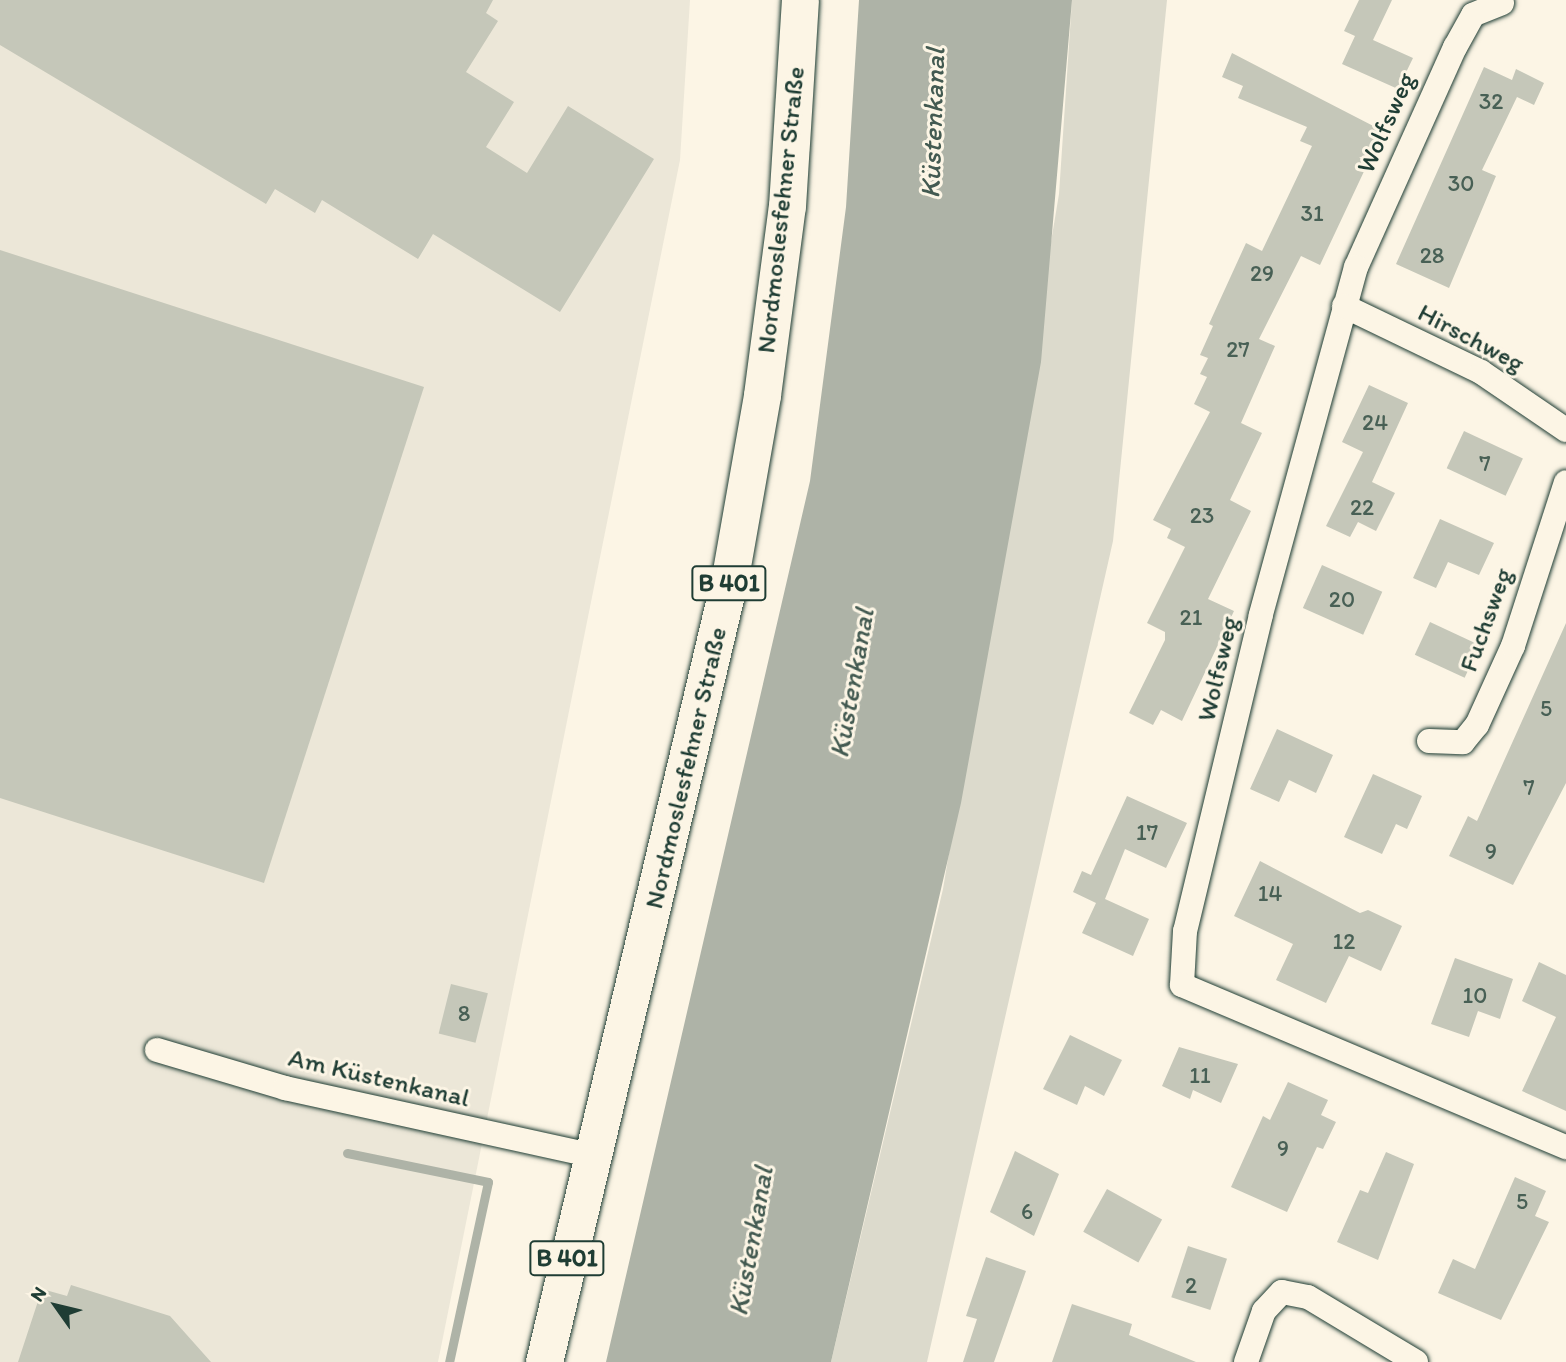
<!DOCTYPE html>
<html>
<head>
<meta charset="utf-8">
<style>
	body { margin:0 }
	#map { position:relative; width:1566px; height:1362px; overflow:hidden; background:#fcf5e5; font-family:Itim,sans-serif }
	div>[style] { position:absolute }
	.built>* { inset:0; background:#ece7d8 }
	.green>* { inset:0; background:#dcdacc }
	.water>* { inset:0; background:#aeb3a7 }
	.stream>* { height:9px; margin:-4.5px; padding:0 4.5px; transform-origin:4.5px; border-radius:4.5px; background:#aeb3a7 }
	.building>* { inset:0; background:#c5c7b9; transform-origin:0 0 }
	.roads { filter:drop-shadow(0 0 2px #1f3d34) drop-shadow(0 0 2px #1f3d34) }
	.minor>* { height:24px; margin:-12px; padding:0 12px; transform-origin:12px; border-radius:12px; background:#fcf5e5 }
	.primary>* { height:37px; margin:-18.5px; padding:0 18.5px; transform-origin:18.5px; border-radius:18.5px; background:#fcf5e5 }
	span { translate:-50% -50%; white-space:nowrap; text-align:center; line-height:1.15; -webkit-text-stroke:6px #fcf5e5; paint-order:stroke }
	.number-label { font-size:23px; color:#486055 }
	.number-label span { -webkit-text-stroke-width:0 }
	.shield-label span { padding:2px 5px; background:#fcf5e5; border:2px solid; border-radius:5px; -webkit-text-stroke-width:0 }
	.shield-label { font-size:24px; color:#1f3d34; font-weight:700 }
	.street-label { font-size:26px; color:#1f3d34 }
	.water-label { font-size:28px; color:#435a51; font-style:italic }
	.north { position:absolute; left:21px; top:1271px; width:70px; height:70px; -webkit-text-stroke:5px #fcf5e5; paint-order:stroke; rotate:304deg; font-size:19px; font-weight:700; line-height:28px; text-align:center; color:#1f3d34 }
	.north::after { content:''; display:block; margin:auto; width:24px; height:32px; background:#1f3d34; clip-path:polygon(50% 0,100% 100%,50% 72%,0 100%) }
</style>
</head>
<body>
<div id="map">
	<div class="built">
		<i style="clip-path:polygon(0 0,690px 0,680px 160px,438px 1362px,0 1362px)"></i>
	</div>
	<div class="green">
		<i style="clip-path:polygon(1072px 0,1167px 0,1113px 541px,927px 1362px,831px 1362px,943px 889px,1059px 194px)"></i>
	</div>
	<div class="water">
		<i style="clip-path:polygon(859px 0,1072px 0,1041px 362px,961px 803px,831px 1362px,606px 1362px,810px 481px,846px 207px)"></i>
	</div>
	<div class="stream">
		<i style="left:347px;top:1153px;width:144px;rotate:11.6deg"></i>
		<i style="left:488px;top:1182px;width:184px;rotate:102.2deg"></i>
	</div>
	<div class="building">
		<i style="clip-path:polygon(0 0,493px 0,486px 13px,498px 21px,466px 72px,514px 102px,486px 147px,527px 173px,568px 106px,654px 159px,560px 312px,433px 234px,418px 259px,322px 200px,315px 213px,275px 189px,266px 204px,0 45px)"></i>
		<i style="clip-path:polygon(1359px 0,1392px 0,1373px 40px,1413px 58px,1398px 89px,1342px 64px,1355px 36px,1344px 31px)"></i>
		<i style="clip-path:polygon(1232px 53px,1383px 131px,1320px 265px,1301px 256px,1259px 339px,1275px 346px,1241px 423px,1262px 433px,1230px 500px,1251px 511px,1208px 599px,1234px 611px,1182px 721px,1161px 710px,1153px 725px,1129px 713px,1165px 640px,1165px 632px,1147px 623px,1185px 547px,1167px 538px,1171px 529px,1153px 520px,1210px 412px,1194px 404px,1207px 377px,1200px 374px,1208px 358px,1200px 355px,1213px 326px,1209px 324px,1246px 243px,1262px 251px,1312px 146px,1300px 141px,1307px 127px,1238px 98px,1243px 86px,1222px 77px)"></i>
		<i style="clip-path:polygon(1484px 67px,1512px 80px,1516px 69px,1544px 83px,1534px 105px,1517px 97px,1482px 170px,1496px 176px,1449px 288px,1396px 264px)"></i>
		<i style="clip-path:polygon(0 250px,424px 387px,264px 883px,0 798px)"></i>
		<i style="clip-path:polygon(1369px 385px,1408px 403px,1372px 482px,1395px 493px,1376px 531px,1358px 522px,1350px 537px,1326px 526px,1363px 452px,1342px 442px)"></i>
		<i style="left:1464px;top:431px;width:65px;height:41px;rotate:25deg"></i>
		<i style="clip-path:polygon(1440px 519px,1494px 543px,1479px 575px,1448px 562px,1436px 588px,1413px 578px)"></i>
		<i style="left:1322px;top:565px;width:66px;height:47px;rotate:24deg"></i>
		<i style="left:1430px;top:622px;width:55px;height:36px;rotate:25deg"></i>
		<i style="clip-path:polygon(1566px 623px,1566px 783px,1513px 885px,1449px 856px,1468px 816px,1477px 821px)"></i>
		<i style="clip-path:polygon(1277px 729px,1333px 755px,1316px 793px,1289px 780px,1279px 802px,1250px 789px)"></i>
		<i style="clip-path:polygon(1373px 774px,1422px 796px,1407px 829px,1396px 824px,1382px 854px,1344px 837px)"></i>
		<i style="clip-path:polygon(1127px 796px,1187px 823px,1166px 868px,1125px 849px,1105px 899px,1149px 919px,1133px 956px,1082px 933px,1096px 903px,1073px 892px,1082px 871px,1091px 875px)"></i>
		<i style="clip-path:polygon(1260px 861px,1360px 913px,1368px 910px,1402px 926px,1381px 971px,1349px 956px,1326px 1003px,1276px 980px,1293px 944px,1234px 916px)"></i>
		<i style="clip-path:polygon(1455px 958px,1513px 979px,1500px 1019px,1478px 1011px,1469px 1037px,1431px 1024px)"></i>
		<i style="clip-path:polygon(1539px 962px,1566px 975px,1566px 1111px,1522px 1091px,1556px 1017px,1522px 1001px)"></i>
		<i style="left:451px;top:984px;width:38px;height:51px;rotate:14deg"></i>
		<i style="clip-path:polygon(1070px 1035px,1122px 1060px,1104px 1096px,1085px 1086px,1077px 1105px,1043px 1089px)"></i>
		<i style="clip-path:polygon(1179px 1047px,1238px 1064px,1221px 1103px,1193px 1090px,1190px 1099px,1162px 1086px)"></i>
		<i style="clip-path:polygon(1288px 1082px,1328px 1100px,1321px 1115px,1336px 1122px,1323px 1149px,1317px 1147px,1287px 1212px,1231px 1187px,1263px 1116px,1270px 1120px)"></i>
		<i style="clip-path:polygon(1015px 1151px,1059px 1174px,1034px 1236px,990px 1212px)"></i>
		<i style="clip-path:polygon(1386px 1152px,1414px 1164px,1378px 1260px,1337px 1242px,1360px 1190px,1368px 1193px)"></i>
		<i style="clip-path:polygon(1515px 1177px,1546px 1191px,1535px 1216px,1549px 1222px,1501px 1320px,1438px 1293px,1453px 1259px,1475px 1269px)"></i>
		<i style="left:1107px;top:1189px;width:63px;height:49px;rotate:29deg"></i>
		<i style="left:1188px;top:1246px;width:41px;height:54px;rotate:18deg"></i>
		<i style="clip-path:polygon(986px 1257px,1026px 1271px,994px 1362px,963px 1362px,977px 1319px,966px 1316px)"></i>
		<i style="clip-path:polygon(71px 1285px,170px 1316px,211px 1362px,18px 1362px,42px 1289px,67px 1296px)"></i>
		<i style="clip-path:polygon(1072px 1304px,1132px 1324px,1129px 1335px,1196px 1362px,1052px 1362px)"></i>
	</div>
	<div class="roads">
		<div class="minor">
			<i style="left:1502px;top:3px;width:31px;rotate:158deg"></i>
			<i style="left:1473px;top:15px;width:37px;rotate:119deg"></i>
			<i style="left:1455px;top:47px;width:241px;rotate:114.2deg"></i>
			<i style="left:1356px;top:267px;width:361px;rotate:105.3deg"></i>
			<i style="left:1261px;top:615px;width:325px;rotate:103.5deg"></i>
			<i style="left:1185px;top:931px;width:54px;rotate:93.2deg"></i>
			<i style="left:1182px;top:985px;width:417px;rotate:22.9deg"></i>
			<i style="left:1344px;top:306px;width:152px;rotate:25.7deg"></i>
			<i style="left:1481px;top:372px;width:103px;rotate:34.3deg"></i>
			<i style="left:1429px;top:741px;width:34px;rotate:2deg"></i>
			<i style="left:1463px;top:742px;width:22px;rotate:-51deg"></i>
			<i style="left:1477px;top:725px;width:87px;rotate:-65.5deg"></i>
			<i style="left:1513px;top:646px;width:172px;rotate:-72.1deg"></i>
			<i style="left:157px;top:1050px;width:134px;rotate:16.5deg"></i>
			<i style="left:285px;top:1088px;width:312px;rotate:12.4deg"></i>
			<i style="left:1246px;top:1362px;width:54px;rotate:-70.6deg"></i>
			<i style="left:1264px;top:1311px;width:26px;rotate:-47deg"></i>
			<i style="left:1282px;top:1292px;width:26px;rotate:11deg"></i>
			<i style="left:1308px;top:1297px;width:126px;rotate:31deg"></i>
		</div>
		<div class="primary">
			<i style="left:544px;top:1362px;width:807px;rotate:-76.67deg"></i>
			<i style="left:730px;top:577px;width:185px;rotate:-80deg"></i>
			<i style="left:762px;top:395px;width:191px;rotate:-82.5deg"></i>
			<i style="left:787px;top:206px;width:206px;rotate:-86.4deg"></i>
		</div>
	</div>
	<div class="number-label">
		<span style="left:1491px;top:101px">32</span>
		<span style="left:1461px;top:183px">30</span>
		<span style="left:1312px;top:213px">31</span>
		<span style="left:1432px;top:255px">28</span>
		<span style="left:1262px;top:273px">29</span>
		<span style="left:1238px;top:349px">27</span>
		<span style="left:1375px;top:422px">24</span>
		<span style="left:1485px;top:463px">7</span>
		<span style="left:1362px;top:507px">22</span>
		<span style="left:1202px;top:515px">23</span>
		<span style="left:1342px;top:599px">20</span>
		<span style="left:1191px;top:617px">21</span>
		<span style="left:1546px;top:708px">5</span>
		<span style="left:1529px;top:787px">7</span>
		<span style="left:1147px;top:832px">17</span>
		<span style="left:1491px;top:851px">9</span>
		<span style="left:1270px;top:893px">14</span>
		<span style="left:1344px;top:941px">12</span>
		<span style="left:1475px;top:995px">10</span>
		<span style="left:464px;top:1013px">8</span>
		<span style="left:1200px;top:1075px">11</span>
		<span style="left:1283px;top:1148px">9</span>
		<span style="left:1522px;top:1201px">5</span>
		<span style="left:1027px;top:1211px">6</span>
		<span style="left:1191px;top:1285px">2</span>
	</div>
	<div class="shield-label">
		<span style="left:729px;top:583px">B 401</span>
		<span style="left:567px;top:1258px">B 401</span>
	</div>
	<div class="street-label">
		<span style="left:1386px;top:123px;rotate:-66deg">Wolfsweg</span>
		<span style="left:781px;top:210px;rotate:-84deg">Nordmoslesfehner Straße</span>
		<span style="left:1471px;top:338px;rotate:28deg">Hirschweg</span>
		<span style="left:1486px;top:620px;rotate:-70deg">Fuchsweg</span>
		<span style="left:1218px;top:669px;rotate:-77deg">Wolfsweg</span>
		<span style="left:686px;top:768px;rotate:-77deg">Nordmoslesfehner Straße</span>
		<span style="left:379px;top:1078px;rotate:13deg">Am Küstenkanal</span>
	</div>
	<div class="water-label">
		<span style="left:932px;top:123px;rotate:-88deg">Küstenkanal</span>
		<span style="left:851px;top:683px;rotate:-80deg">Küstenkanal</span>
		<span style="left:750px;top:1241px;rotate:-80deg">Küstenkanal</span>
	</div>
	<div class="north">N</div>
</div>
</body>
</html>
